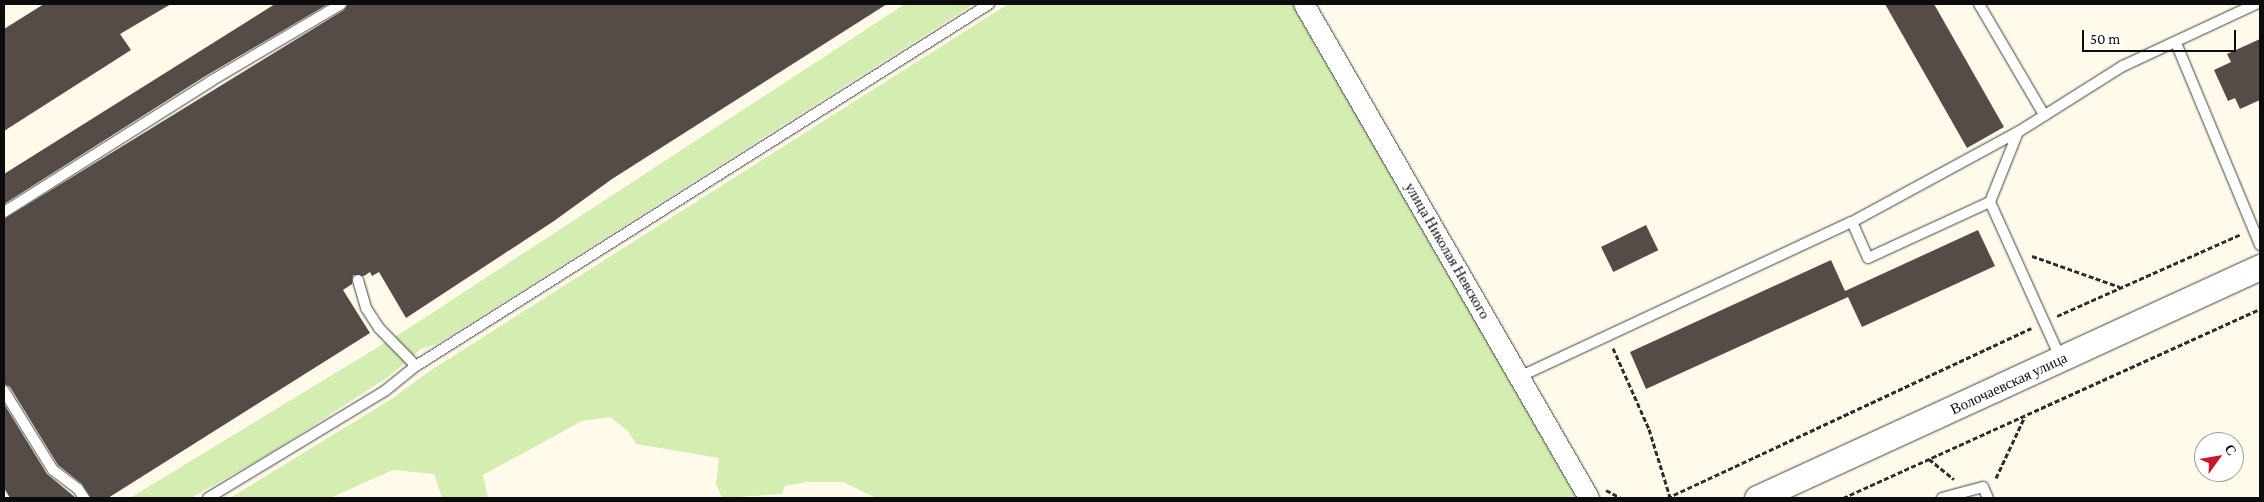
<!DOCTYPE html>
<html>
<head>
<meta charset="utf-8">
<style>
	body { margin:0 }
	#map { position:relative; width:2264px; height:502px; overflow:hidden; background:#fffaea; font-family:"Crimson Pro",serif }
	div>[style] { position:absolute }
	.green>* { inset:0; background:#d4edb0 }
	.building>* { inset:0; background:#554c47; transform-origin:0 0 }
	.path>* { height:3px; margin-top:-1.5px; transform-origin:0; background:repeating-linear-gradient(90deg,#2e2e2e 0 5px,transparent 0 7.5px) }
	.roads { filter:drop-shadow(0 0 1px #3f3f3f) drop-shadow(0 0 1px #3f3f3f) }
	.service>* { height:10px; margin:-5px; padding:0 5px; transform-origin:5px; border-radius:5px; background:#fff }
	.minor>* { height:20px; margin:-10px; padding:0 10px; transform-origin:10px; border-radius:10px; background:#fff }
	.tertiary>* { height:25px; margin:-12.5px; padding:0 12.5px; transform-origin:12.5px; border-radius:12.5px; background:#fff }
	span { translate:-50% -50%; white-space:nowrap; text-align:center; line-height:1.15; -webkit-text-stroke:5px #fff; paint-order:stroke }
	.street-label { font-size:15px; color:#0c0c0c }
	.frame { position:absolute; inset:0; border:5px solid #0c0c0c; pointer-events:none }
	.north { position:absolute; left:2194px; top:432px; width:50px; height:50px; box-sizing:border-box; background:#fff; border:1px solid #9e9e9e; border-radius:50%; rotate:58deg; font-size:14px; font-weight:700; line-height:20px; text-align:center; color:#0c0c0c }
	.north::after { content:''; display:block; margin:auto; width:18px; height:22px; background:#c8172b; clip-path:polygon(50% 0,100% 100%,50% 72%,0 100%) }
	.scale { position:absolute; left:2082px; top:30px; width:154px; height:22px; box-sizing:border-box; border:2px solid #0c0c0c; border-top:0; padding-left:6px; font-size:15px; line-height:18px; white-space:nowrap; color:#0c0c0c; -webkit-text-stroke:4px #fff; paint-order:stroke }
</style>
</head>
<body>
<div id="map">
	<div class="green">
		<i style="clip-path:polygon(905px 4px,974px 4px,437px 344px,421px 349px,388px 377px,272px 452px,191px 498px,130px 498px,406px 330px)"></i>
		<i style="clip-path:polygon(1008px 4px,1294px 4px,1579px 498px,876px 498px,843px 482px,806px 482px,785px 486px,782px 494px,722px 498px,716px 484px,719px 458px,636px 444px,628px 431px,610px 417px,582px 421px,483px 475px,488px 498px,442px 498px,434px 474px,393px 470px,330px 498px,230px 498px,393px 398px,428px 372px)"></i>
	</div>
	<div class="building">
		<i style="clip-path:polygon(44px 4px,171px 4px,120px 34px,131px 50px,4px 131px,4px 29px)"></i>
		<i style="clip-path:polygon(275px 4px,328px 4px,207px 75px,4px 204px,4px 174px)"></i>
		<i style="clip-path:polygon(348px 4px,887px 4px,612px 179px,554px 221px,406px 318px,379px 272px,372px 276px,370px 272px,364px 276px,353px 275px,352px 284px,343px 290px,370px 333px,108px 498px,91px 498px,82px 484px,58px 465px,10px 387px,4px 384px,4px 219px,344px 10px)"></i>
		<i style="clip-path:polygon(1885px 4px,1934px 4px,2004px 127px,1967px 148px)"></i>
		<i style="clip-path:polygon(2260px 39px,2260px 100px,2240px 109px,2235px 98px,2228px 101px,2214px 70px,2231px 62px,2227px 54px)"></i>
		<i style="left:1646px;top:225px;width:28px;height:50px;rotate:64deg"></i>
		<i style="clip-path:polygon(1978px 230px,1995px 266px,1862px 327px,1848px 297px,1646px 389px,1630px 352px,1831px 260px,1845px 291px)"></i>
		<i style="clip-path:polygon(4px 404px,47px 474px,76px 498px,10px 498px,4px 488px)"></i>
	</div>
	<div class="path">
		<i style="left:2032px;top:256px;width:93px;rotate:19.4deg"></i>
		<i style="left:2057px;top:316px;width:201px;rotate:-24deg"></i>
		<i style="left:1613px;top:348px;width:89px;rotate:66deg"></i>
		<i style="left:1649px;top:429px;width:71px;rotate:72.8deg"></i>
		<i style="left:1929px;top:459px;width:32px;rotate:39deg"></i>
		<i style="left:1996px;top:478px;width:68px;rotate:-64.9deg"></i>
		<i style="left:1606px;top:490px;width:17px;rotate:28deg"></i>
		<i style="left:1667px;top:498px;width:402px;rotate:-25deg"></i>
		<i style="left:1843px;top:498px;width:458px;rotate:-24.4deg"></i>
	</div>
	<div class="roads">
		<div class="service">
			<i style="left:1979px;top:4px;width:129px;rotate:59.6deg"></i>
			<i style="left:2176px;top:43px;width:219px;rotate:67.4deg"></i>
			<i style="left:1990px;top:202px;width:172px;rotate:65.7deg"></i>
			<i style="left:4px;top:212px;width:245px;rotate:-32.3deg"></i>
			<i style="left:211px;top:81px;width:151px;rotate:-30.6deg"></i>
			<i style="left:1852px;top:222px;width:189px;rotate:-28.5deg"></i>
			<i style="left:358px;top:280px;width:29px;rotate:74deg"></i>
			<i style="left:366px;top:308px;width:24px;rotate:57deg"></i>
			<i style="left:379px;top:328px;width:53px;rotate:45.8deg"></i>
			<i style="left:1519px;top:377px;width:367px;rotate:-25deg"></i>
			<i style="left:1852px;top:222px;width:39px;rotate:66deg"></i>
			<i style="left:1868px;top:258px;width:134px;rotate:-24.7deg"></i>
			<i style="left:1990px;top:202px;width:75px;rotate:-68.2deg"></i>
			<i style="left:2018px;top:132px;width:124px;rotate:-32.2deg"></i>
			<i style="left:2123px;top:66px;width:147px;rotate:-25deg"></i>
			<i style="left:4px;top:391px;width:93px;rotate:58.2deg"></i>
			<i style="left:53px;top:470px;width:31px;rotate:37deg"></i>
			<i style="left:78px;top:489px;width:11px;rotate:56deg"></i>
			<i style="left:208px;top:498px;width:208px;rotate:-31.2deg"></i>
			<i style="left:386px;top:390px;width:38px;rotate:-39deg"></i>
			<i style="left:416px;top:366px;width:678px;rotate:-32.28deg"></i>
			<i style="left:1942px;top:498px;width:42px;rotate:-15deg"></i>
			<i style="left:1983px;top:487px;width:12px;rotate:66deg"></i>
		</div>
		<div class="minor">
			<i style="left:1304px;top:4px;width:570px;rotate:60.02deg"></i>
		</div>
		<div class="tertiary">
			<i style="left:1757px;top:498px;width:554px;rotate:-24.67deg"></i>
		</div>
	</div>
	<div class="street-label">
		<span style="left:1447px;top:251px;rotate:60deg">улица Николая Невского</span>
		<span style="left:2009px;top:384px;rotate:-25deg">Волочаевская улица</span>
	</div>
	<div class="frame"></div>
	<div class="north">С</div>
	<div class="scale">50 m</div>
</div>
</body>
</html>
